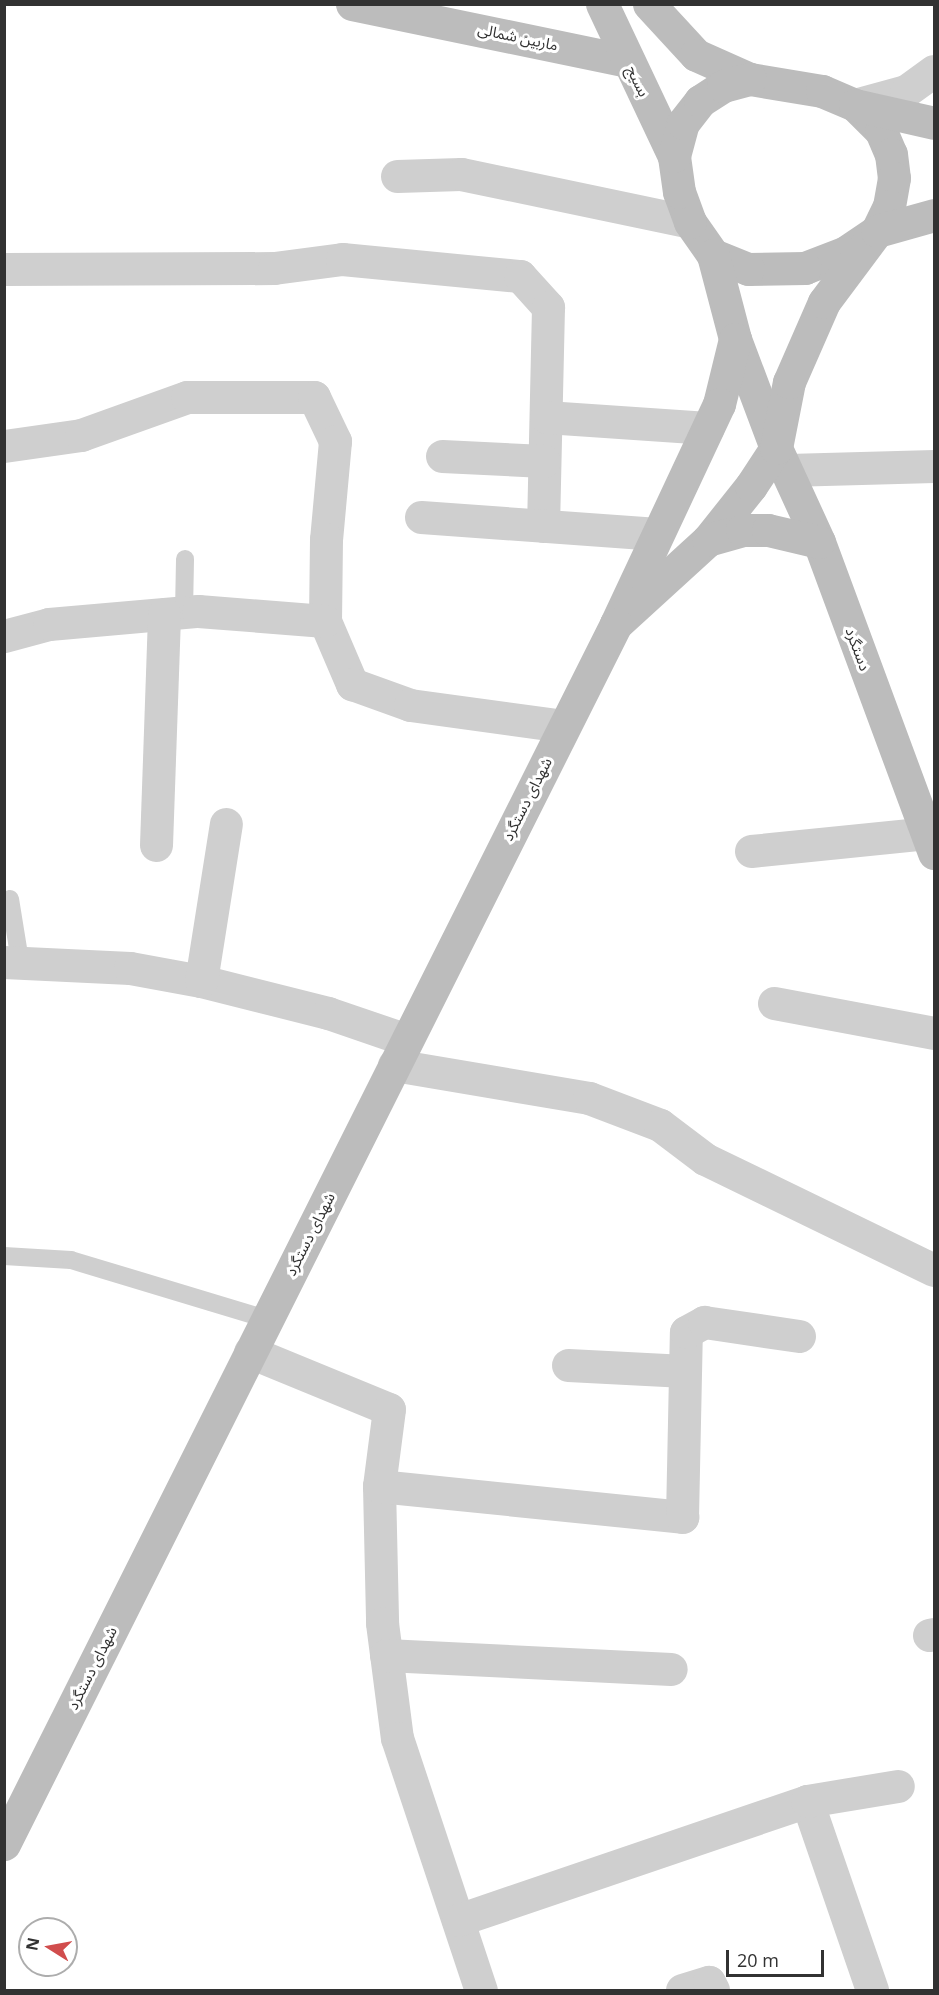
<!DOCTYPE html>
<html>
<head>
<meta charset="utf-8">
<style>
	body { margin:0 }
	#map { position:relative; width:939px; height:1995px; overflow:hidden; background:#fff; font-family:"Open Sans","Noto Sans Arabic",sans-serif }
	div>[style] { position:absolute }
	.lane>* { height:18px; margin:-9px; padding:0 9px; transform-origin:9px; border-radius:9px; background:#cfcfcf }
	.street>* { height:33px; margin:-16.5px; padding:0 16.5px; transform-origin:16.5px; border-radius:16.5px; background:#cfcfcf }
	.secondary>* { height:33px; margin:-16.5px; padding:0 16.5px; transform-origin:16.5px; border-radius:16.5px; background:#bcbcbc }
	span { translate:-50% -50%; white-space:nowrap; text-align:center; line-height:1.15; -webkit-text-stroke:6px #fff; paint-order:stroke }
	.street-label { font-size:15px; color:#323232 }
	.frame { position:absolute; inset:0; border:6px solid #323232; pointer-events:none }
	.north { position:absolute; left:18px; top:1917px; width:60px; height:60px; box-sizing:border-box; background:#fff; border:2px solid #adadad; border-radius:50%; rotate:281deg; font-size:16px; font-weight:700; line-height:24px; text-align:center; color:#323232 }
	.north::after { content:''; display:block; margin:auto; width:21px; height:27px; background:#d14d4d; clip-path:polygon(50% 0,100% 100%,50% 72%,0 100%) }
	.scale { position:absolute; left:726px; top:1950px; width:98px; height:27px; box-sizing:border-box; border:3px solid #323232; border-top:0; padding-left:8px; font-size:18px; line-height:21px; white-space:nowrap; color:#323232; -webkit-text-stroke:4px #fff; paint-order:stroke }
</style>
</head>
<body>
<div id="map">
	<div class="lane">
		<i style="left:184px;top:612px;width:53px;rotate:-88.9deg"></i>
		<i style="left:10px;top:899px;width:63px;rotate:80.8deg"></i>
		<i style="left:4px;top:1256px;width:67px;rotate:3.4deg"></i>
		<i style="left:71px;top:1260px;width:205px;rotate:16.8deg"></i>
	</div>
	<div class="street">
		<i style="left:855px;top:105px;width:53px;rotate:-15.4deg"></i>
		<i style="left:906px;top:91px;width:34px;rotate:-36deg"></i>
		<i style="left:397px;top:176px;width:64px;rotate:-1.8deg"></i>
		<i style="left:461px;top:174px;width:234px;rotate:11.8deg"></i>
		<i style="left:4px;top:269px;width:270px;rotate:-0.2deg"></i>
		<i style="left:274px;top:268px;width:69px;rotate:-7.5deg"></i>
		<i style="left:342px;top:259px;width:179px;rotate:5.5deg"></i>
		<i style="left:520px;top:276px;width:42px;rotate:47.9deg"></i>
		<i style="left:548px;top:307px;width:219px;rotate:91.3deg"></i>
		<i style="left:546px;top:417px;width:162px;rotate:3.9deg"></i>
		<i style="left:4px;top:446px;width:78px;rotate:-8.1deg"></i>
		<i style="left:81px;top:435px;width:113px;rotate:-19.7deg"></i>
		<i style="left:187px;top:397px;width:127px"></i>
		<i style="left:314px;top:397px;width:49px;rotate:64.5deg"></i>
		<i style="left:335px;top:441px;width:98px;rotate:95.2deg"></i>
		<i style="left:326px;top:539px;width:82px;rotate:90.7deg"></i>
		<i style="left:325px;top:621px;width:69px;rotate:66.8deg"></i>
		<i style="left:352px;top:684px;width:62px;rotate:19.9deg"></i>
		<i style="left:410px;top:705px;width:154px;rotate:7.8deg"></i>
		<i style="left:442px;top:456px;width:102px;rotate:2.8deg"></i>
		<i style="left:788px;top:470px;width:146px;rotate:-1.6deg"></i>
		<i style="left:421px;top:517px;width:237px;rotate:4.1deg"></i>
		<i style="left:4px;top:636px;width:47px;rotate:-14.9deg"></i>
		<i style="left:49px;top:624px;width:150px;rotate:-5deg"></i>
		<i style="left:198px;top:611px;width:127px;rotate:4.5deg"></i>
		<i style="left:156px;top:845px;width:231px;rotate:-88deg"></i>
		<i style="left:751px;top:851px;width:177px;rotate:-5.8deg"></i>
		<i style="left:4px;top:962px;width:126px;rotate:2.7deg"></i>
		<i style="left:130px;top:968px;width:72px;rotate:10.4deg"></i>
		<i style="left:201px;top:981px;width:131px;rotate:14.1deg"></i>
		<i style="left:328px;top:1013px;width:83px;rotate:18.9deg"></i>
		<i style="left:201px;top:981px;width:159px;rotate:-81deg"></i>
		<i style="left:774px;top:1003px;width:163px;rotate:10.6deg"></i>
		<i style="left:394px;top:1065px;width:198px;rotate:9.6deg"></i>
		<i style="left:589px;top:1098px;width:76px;rotate:20.8deg"></i>
		<i style="left:660px;top:1125px;width:56px;rotate:37.1deg"></i>
		<i style="left:705px;top:1159px;width:254px;rotate:25.9deg"></i>
		<i style="left:250px;top:1352px;width:150px;rotate:22.3deg"></i>
		<i style="left:389px;top:1409px;width:78px;rotate:97.4deg"></i>
		<i style="left:379px;top:1486px;width:137px;rotate:88.7deg"></i>
		<i style="left:382px;top:1623px;width:116px;rotate:82.6deg"></i>
		<i style="left:397px;top:1738px;width:266px;rotate:71.6deg"></i>
		<i style="left:568px;top:1365px;width:117px;rotate:2.9deg"></i>
		<i style="left:379px;top:1486px;width:305px;rotate:5.8deg"></i>
		<i style="left:682px;top:1517px;width:185px;rotate:-88.8deg"></i>
		<i style="left:686px;top:1332px;width:21px;rotate:-29deg"></i>
		<i style="left:704px;top:1322px;width:96px;rotate:8.4deg"></i>
		<i style="left:929px;top:1635px;width:5px;rotate:-11deg"></i>
		<i style="left:386px;top:1655px;width:285px;rotate:2.8deg"></i>
		<i style="left:807px;top:1801px;width:200px;rotate:71deg"></i>
		<i style="left:458px;top:1920px;width:369px;rotate:-18.8deg"></i>
		<i style="left:807px;top:1801px;width:92px;rotate:-9.4deg"></i>
		<i style="left:682px;top:1990px;width:28px;rotate:-17deg"></i>
		<i style="left:709px;top:1982px;width:9px;rotate:63deg"></i>
	</div>
	<div class="secondary">
		<i style="left:352px;top:4px;width:282px;rotate:11.7deg"></i>
		<i style="left:602px;top:4px;width:168px;rotate:64.7deg"></i>
		<i style="left:649px;top:4px;width:69px;rotate:47.3deg"></i>
		<i style="left:696px;top:55px;width:59px;rotate:24deg"></i>
		<i style="left:750px;top:79px;width:73px;rotate:9.5deg"></i>
		<i style="left:822px;top:91px;width:36px;rotate:23deg"></i>
		<i style="left:855px;top:105px;width:37px;rotate:45deg"></i>
		<i style="left:881px;top:131px;width:25px;rotate:67deg"></i>
		<i style="left:891px;top:154px;width:24px;rotate:83deg"></i>
		<i style="left:894px;top:178px;width:28px;rotate:100deg"></i>
		<i style="left:889px;top:206px;width:28px;rotate:116deg"></i>
		<i style="left:877px;top:231px;width:37px;rotate:146deg"></i>
		<i style="left:846px;top:252px;width:44px;rotate:158.7deg"></i>
		<i style="left:805px;top:268px;width:57px;rotate:179deg"></i>
		<i style="left:748px;top:269px;width:38px;rotate:-158deg"></i>
		<i style="left:713px;top:255px;width:40px;rotate:-124.9deg"></i>
		<i style="left:690px;top:222px;width:32px;rotate:-110deg"></i>
		<i style="left:679px;top:192px;width:36px;rotate:-98deg"></i>
		<i style="left:674px;top:156px;width:34px;rotate:-75deg"></i>
		<i style="left:683px;top:123px;width:28px;rotate:-52deg"></i>
		<i style="left:700px;top:101px;width:27px;rotate:-33deg"></i>
		<i style="left:723px;top:86px;width:28px;rotate:-15deg"></i>
		<i style="left:855px;top:105px;width:81px;rotate:12.8deg"></i>
		<i style="left:713px;top:255px;width:87px;rotate:75.3deg"></i>
		<i style="left:735px;top:339px;width:116px;rotate:69.4deg"></i>
		<i style="left:776px;top:448px;width:103px;rotate:65.4deg"></i>
		<i style="left:819px;top:542px;width:332px;rotate:69.7deg"></i>
		<i style="left:735px;top:339px;width:67px;rotate:103.8deg"></i>
		<i style="left:719px;top:404px;width:243px;rotate:115.1deg"></i>
		<i style="left:616px;top:624px;width:125px;rotate:-42.4deg"></i>
		<i style="left:708px;top:540px;width:69px;rotate:-51.5deg"></i>
		<i style="left:751px;top:486px;width:45px;rotate:-56.7deg"></i>
		<i style="left:776px;top:448px;width:67px;rotate:-78.9deg"></i>
		<i style="left:789px;top:382px;width:87px;rotate:-66.4deg"></i>
		<i style="left:824px;top:302px;width:89px;rotate:-53.3deg"></i>
		<i style="left:877px;top:231px;width:59px;rotate:-15.7deg"></i>
		<i style="left:708px;top:540px;width:35px;rotate:-16deg"></i>
		<i style="left:742px;top:530px;width:26px"></i>
		<i style="left:768px;top:530px;width:52px;rotate:13.2deg"></i>
		<i style="left:4px;top:1844px;width:1365px;rotate:-63.36deg"></i>
	</div>
	<div class="street-label">
		<span style="left:518px;top:37px;rotate:12deg">ماربین شمالی</span>
		<span style="left:638px;top:81px;rotate:64deg">بسیج</span>
		<span style="left:858px;top:649px;rotate:70deg">دستگرد</span>
		<span style="left:527px;top:799px;rotate:-63deg">شهدای دستگرد</span>
		<span style="left:310px;top:1234px;rotate:-63deg">شهدای دستگرد</span>
		<span style="left:92px;top:1668px;rotate:-63deg">شهدای دستگرد</span>
	</div>
	<div class="frame"></div>
	<div class="north">N</div>
	<div class="scale">20 m</div>
</div>
</body>
</html>
